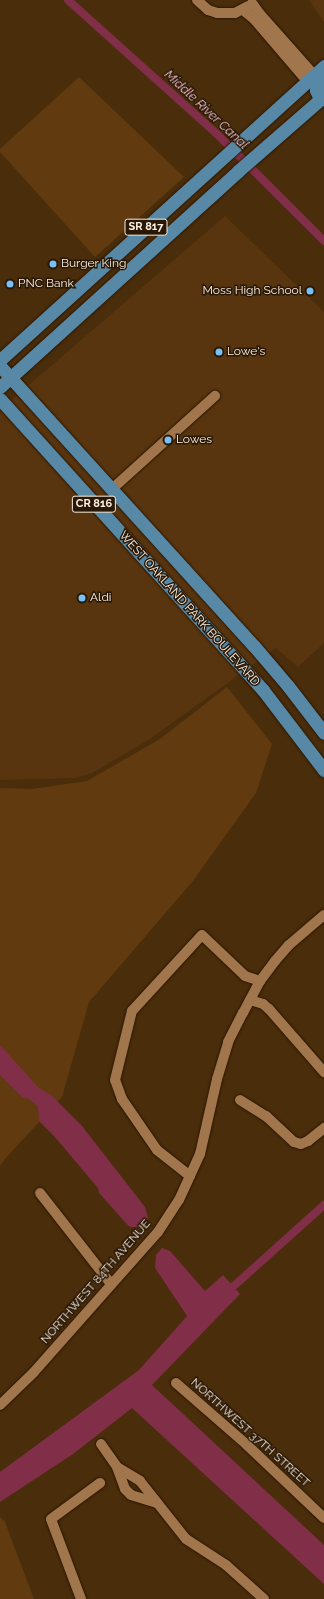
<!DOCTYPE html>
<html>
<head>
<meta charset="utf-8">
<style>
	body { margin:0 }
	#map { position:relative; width:324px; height:1599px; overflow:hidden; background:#4a2d0b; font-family:Raleway,sans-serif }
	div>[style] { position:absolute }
	.built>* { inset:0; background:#58350f }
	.green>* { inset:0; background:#613b0f }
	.water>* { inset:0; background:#812e48 }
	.canal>* { height:8px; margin:-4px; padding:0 4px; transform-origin:4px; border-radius:4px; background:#812e48 }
	.roads { filter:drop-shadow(0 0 1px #2b1602) drop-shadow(0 0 1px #2b1602) }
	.minor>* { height:10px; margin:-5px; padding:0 5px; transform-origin:5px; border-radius:5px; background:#a1764c }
	.major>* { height:13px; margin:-6.5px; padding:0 6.5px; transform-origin:6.5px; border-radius:6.5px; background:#5789a6 }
	.dots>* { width:11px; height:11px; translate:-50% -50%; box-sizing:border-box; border:2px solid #291806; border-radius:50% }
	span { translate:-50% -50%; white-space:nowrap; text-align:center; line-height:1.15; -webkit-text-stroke:3px #291806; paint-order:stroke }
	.shield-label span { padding:1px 3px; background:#291806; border:1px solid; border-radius:3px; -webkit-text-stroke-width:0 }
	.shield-label { font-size:11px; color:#fdefe1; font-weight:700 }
	.poi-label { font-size:12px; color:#fdefe1 }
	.left { translate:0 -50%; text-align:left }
	.right { translate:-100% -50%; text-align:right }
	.street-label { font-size:12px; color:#fdefe1 }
	.water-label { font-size:13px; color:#f8c6d1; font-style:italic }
</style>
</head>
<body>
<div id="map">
	<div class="built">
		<i style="clip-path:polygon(309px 0,324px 0,324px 22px)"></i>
		<i style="clip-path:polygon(225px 216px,324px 312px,324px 643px,298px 667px,276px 648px,147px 741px,92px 773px,75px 778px,0 780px,0 410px)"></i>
	</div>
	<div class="green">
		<i style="clip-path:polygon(79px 77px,184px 177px,95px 257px,0 152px,0 149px)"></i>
		<i style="clip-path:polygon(227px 687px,272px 744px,256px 793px,192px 882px,89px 1002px,62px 1097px,5px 1159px,0 1166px,0 788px,32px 789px,87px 781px,160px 739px)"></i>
		<i style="clip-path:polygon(0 1517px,5px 1522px,34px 1599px,0 1599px)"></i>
	</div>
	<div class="water">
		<i style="clip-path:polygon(0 1045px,39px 1088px,51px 1095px,82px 1126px,145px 1207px,148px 1218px,144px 1225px,136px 1227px,130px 1227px,125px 1222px,99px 1193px,98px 1188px,54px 1136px,39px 1121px,38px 1106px,29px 1099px,22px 1097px,0 1075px)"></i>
		<i style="clip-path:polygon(162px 1248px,170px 1251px,205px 1291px,223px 1275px,240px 1294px,152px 1385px,324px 1545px,324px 1584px,132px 1408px,73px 1454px,0 1502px,0 1472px,139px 1370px,187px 1316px,155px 1268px,156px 1255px)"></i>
	</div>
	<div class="canal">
		<i style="left:68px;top:0;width:200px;rotate:42deg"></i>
		<i style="left:217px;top:134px;width:151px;rotate:45deg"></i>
		<i style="left:226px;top:1293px;width:132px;rotate:-41.9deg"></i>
	</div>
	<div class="roads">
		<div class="minor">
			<i style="left:197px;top:0;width:15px;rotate:42deg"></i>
			<i style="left:208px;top:10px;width:9px;rotate:18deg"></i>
			<i style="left:217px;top:13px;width:18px"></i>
			<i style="left:235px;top:13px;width:15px;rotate:-28deg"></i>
			<i style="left:252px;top:3px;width:14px;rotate:54deg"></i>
			<i style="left:260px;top:14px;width:81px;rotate:48.5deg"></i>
			<i style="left:243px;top:10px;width:14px;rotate:39deg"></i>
			<i style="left:254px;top:19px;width:82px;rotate:49.5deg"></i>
			<i style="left:112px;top:489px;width:139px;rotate:-42.1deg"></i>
			<i style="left:250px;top:1000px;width:14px;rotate:17deg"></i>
			<i style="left:263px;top:1004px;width:8px;rotate:40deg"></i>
			<i style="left:269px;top:1009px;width:84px;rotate:48.9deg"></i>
			<i style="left:240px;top:1100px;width:31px;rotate:32deg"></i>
			<i style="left:266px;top:1116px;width:38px;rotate:43deg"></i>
			<i style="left:294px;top:1142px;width:7px;rotate:16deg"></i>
			<i style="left:301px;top:1144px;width:8px;rotate:-23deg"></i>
			<i style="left:308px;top:1141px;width:21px;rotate:-39deg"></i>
			<i style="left:190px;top:1176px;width:42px;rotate:-141.8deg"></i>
			<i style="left:157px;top:1150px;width:62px;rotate:-124.5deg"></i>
			<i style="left:122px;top:1099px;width:20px;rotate:-110deg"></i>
			<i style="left:115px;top:1080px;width:71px;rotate:-76.2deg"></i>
			<i style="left:132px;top:1011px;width:103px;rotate:-47.4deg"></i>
			<i style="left:202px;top:935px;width:59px;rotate:43.6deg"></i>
			<i style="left:245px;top:976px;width:16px;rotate:18deg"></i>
			<i style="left:40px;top:1193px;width:115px;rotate:52deg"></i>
			<i style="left:176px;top:1383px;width:94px;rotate:41.1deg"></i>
			<i style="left:247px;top:1445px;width:106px;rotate:43.5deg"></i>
			<i style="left:0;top:1405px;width:47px;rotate:-44.1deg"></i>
			<i style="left:34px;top:1372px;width:187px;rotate:-48.5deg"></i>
			<i style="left:158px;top:1232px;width:38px;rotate:-57deg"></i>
			<i style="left:179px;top:1200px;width:51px;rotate:-65.5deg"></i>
			<i style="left:200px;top:1154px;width:77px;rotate:-77.2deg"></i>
			<i style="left:217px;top:1079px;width:39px;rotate:-73deg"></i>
			<i style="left:228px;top:1042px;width:33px;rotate:-63deg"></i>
			<i style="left:243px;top:1013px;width:36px;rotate:-62deg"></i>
			<i style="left:260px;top:981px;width:25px;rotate:-53deg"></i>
			<i style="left:275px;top:961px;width:21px;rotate:-49deg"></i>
			<i style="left:289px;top:945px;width:46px;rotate:-40.6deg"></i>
			<i style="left:101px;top:1444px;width:28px;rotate:55deg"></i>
			<i style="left:117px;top:1467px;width:27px;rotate:31deg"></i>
			<i style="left:140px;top:1481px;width:74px;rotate:51.6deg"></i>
			<i style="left:186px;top:1539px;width:48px;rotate:33deg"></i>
			<i style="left:226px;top:1565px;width:51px;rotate:41.8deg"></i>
			<i style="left:117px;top:1467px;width:23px;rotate:70deg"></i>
			<i style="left:125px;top:1489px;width:8px;rotate:45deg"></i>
			<i style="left:131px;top:1495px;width:27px;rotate:17deg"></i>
			<i style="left:81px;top:1599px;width:85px;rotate:-110.6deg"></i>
			<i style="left:51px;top:1519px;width:61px;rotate:-36.3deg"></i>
		</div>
		<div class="major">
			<i style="left:320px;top:99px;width:10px;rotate:-114deg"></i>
			<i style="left:316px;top:90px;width:16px;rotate:-60deg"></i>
			<i style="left:0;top:360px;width:438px;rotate:-42.2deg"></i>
			<i style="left:0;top:366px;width:378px;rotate:47.8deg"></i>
			<i style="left:254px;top:646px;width:52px;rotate:49.6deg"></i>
			<i style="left:288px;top:686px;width:59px;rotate:52.5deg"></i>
			<i style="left:0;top:387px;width:321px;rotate:-42.2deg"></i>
			<i style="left:238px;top:171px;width:114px;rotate:-41.1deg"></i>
			<i style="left:0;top:399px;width:392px;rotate:47.9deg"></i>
			<i style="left:263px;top:690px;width:101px;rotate:52.7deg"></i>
		</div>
	</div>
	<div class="dots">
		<i style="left:53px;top:264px;background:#79bff8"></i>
		<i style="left:10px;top:284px;background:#79bff8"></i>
		<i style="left:310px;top:291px;background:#79bff8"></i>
		<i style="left:219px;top:352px;background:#79bff8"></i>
		<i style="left:168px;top:440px;background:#79bff8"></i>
		<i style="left:82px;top:598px;background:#79bff8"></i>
	</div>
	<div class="shield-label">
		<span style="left:146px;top:227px">SR 817</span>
		<span style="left:94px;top:504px">CR 816</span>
	</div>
	<div class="poi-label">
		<span class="left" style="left:61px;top:264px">Burger King</span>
		<span class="left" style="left:18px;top:284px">PNC Bank</span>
		<span class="right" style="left:302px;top:291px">Moss High School</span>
		<span class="left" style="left:227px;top:352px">Lowe's</span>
		<span class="left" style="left:176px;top:440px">Lowes</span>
		<span class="left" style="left:90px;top:598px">Aldi</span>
	</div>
	<div class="street-label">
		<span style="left:189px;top:609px;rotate:48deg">WEST OAKLAND PARK BOULEVARD</span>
		<span style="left:96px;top:1282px;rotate:-49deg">NORTHWEST 84TH AVENUE</span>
		<span style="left:250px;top:1433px;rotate:42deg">NORTHWEST 37TH STREET</span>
	</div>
	<div class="water-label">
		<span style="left:206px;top:110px;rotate:43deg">Middle River Canal</span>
	</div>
</div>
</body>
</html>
